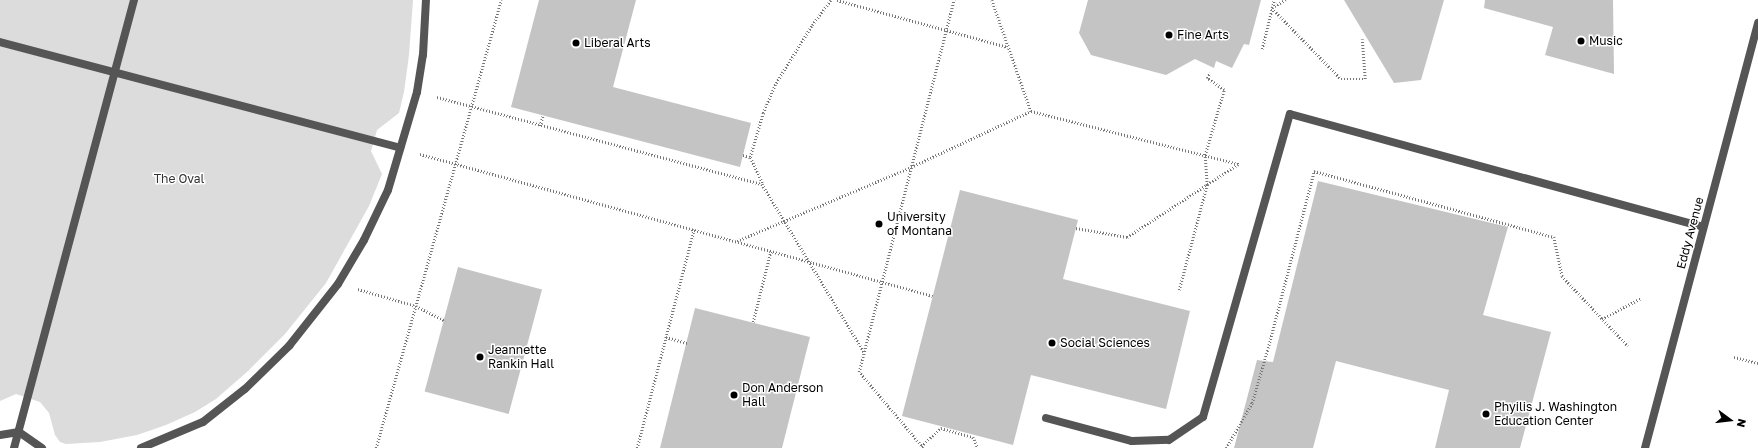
<!DOCTYPE html>
<html>
<head>
<meta charset="utf-8">
<style>
	body { margin:0 }
	#map { position:relative; width:1758px; height:448px; overflow:hidden; background:#fff; font-family:"Golos Text",sans-serif }
	div>[style] { position:absolute }
	.green>* { inset:0; background:#dcdcdc }
	.building>* { inset:0; background:#c4c4c4; transform-origin:0 0 }
	.path>* { height:2.5px; margin-top:-1.25px; transform-origin:0; background:repeating-linear-gradient(90deg,#777 0 1px,transparent 0 3px) }
	.service>* { height:8px; margin:-4px; padding:0 4px; transform-origin:4px; border-radius:4px; background:#555 }
	.pedestrian>* { height:8px; margin:-4px; padding:0 4px; transform-origin:4px; border-radius:4px; background:#555 }
	.minor>* { height:8px; margin:-4px; padding:0 4px; transform-origin:4px; border-radius:4px; background:#555 }
	.dots>* { width:11px; height:11px; translate:-50% -50%; box-sizing:border-box; border:2px solid #fff; border-radius:50% }
	span { translate:-50% -50%; white-space:nowrap; text-align:center; line-height:1.15; -webkit-text-stroke:3px #fff; paint-order:stroke }
	.poi-label { font-size:12px; color:#000 }
	.left { translate:0 -50%; text-align:left }
	.park-label { font-size:12px; color:#333 }
	.street-label { font-size:12px; color:#000 }
	.north { position:absolute; left:1710px; top:400px; width:40px; height:40px; -webkit-text-stroke:3px #fff; paint-order:stroke; rotate:105deg; font-size:11px; font-weight:700; line-height:16px; text-align:center; color:#000 }
	.north::after { content:''; display:block; margin:auto; width:14px; height:18px; background:#000; clip-path:polygon(50% 0,100% 100%,50% 72%,0 100%) }
</style>
</head>
<body>
<div id="map">
	<div class="green">
		<i style="clip-path:polygon(0 0,413px 0,409px 55px,404px 92px,399px 113px,377px 130px,371px 151px,382px 174px,369px 206px,326px 283px,285px 334px,248px 371px,216px 399px,195px 412px,166px 425px,137px 435px,100px 442px,66px 444px,60px 442px,55px 435px,49px 413px,40px 402px,16px 394px,0 401px)"></i>
	</div>
	<div class="building">
		<i style="clip-path:polygon(539px 0,636px 0,613px 87px,751px 123px,740px 167px,511px 107px)"></i>
		<i style="clip-path:polygon(1088px 0,1261px 0,1249px 45px,1244px 44px,1232px 68px,1216px 61px,1214px 68px,1195px 59px,1166px 75px,1091px 55px,1079px 33px)"></i>
		<i style="clip-path:polygon(1344px 0,1444px 0,1421px 80px,1394px 83px)"></i>
		<i style="clip-path:polygon(1485px 0,1613px 0,1614px 74px,1545px 55px,1553px 27px,1484px 8px)"></i>
		<i style="clip-path:polygon(1318px 181px,1508px 227px,1483px 315px,1551px 332px,1520px 448px,1435px 448px,1449px 390px,1336px 361px,1313px 448px,1234px 448px,1257px 360px,1273px 362px)"></i>
		<i style="clip-path:polygon(960px 190px,1078px 220px,1063px 279px,1190px 311px,1166px 409px,1031px 375px,1013px 445px,902px 416px)"></i>
		<i style="left:458px;top:267px;width:87px;height:129px;rotate:15deg"></i>
		<i style="clip-path:polygon(695px 308px,810px 337px,782px 448px,660px 448px)"></i>
	</div>
	<div class="path">
		<i style="left:837px;top:0;width:177px;rotate:15.4deg"></i>
		<i style="left:992px;top:0;width:118px;rotate:70.6deg"></i>
		<i style="left:1286px;top:0;width:16px;rotate:150deg"></i>
		<i style="left:1272px;top:8px;width:99px;rotate:45.8deg"></i>
		<i style="left:1341px;top:79px;width:24px"></i>
		<i style="left:1365px;top:79px;width:40px;rotate:-94.3deg"></i>
		<i style="left:1262px;top:49px;width:50px;rotate:-76.2deg"></i>
		<i style="left:437px;top:97px;width:336px;rotate:15deg"></i>
		<i style="left:762px;top:184px;width:197px;rotate:58.7deg"></i>
		<i style="left:540px;top:126px;width:11px;rotate:-75deg"></i>
		<i style="left:420px;top:154px;width:532px;rotate:15.47deg"></i>
		<i style="left:743px;top:155px;width:7px;rotate:16deg"></i>
		<i style="left:762px;top:183px;width:29px;rotate:-115deg"></i>
		<i style="left:750px;top:157px;width:46px;rotate:-73.5deg"></i>
		<i style="left:763px;top:113px;width:33px;rotate:-67deg"></i>
		<i style="left:776px;top:83px;width:68px;rotate:-58.2deg"></i>
		<i style="left:812px;top:25px;width:31px;rotate:-53deg"></i>
		<i style="left:1076px;top:228px;width:52px;rotate:10deg"></i>
		<i style="left:1127px;top:237px;width:133px;rotate:-33.3deg"></i>
		<i style="left:737px;top:241px;width:189px;rotate:-23deg"></i>
		<i style="left:911px;top:167px;width:132px;rotate:-25deg"></i>
		<i style="left:1031px;top:111px;width:215px;rotate:14.3deg"></i>
		<i style="left:358px;top:289px;width:60px;rotate:16.3deg"></i>
		<i style="left:416px;top:306px;width:33px;rotate:27deg"></i>
		<i style="left:1179px;top:290px;width:109px;rotate:-75.1deg"></i>
		<i style="left:1207px;top:185px;width:30px;rotate:-94deg"></i>
		<i style="left:1205px;top:155px;width:68px;rotate:-73.7deg"></i>
		<i style="left:1224px;top:90px;width:21px;rotate:-145deg"></i>
		<i style="left:1207px;top:78px;width:6px;rotate:-59deg"></i>
		<i style="left:1602px;top:319px;width:44px;rotate:-28.3deg"></i>
		<i style="left:753px;top:322px;width:74px;rotate:-76deg"></i>
		<i style="left:666px;top:337px;width:22px;rotate:16deg"></i>
		<i style="left:1734px;top:357px;width:25px;rotate:14deg"></i>
		<i style="left:921px;top:446px;width:27px;rotate:-42deg"></i>
		<i style="left:941px;top:428px;width:33px;rotate:16deg"></i>
		<i style="left:973px;top:437px;width:12px;rotate:66deg"></i>
		<i style="left:376px;top:448px;width:465px;rotate:-74.4deg"></i>
		<i style="left:637px;top:448px;width:226px;rotate:-75.4deg"></i>
		<i style="left:923px;top:448px;width:99px;rotate:-130.1deg"></i>
		<i style="left:859px;top:372px;width:384px;rotate:-75.7deg"></i>
		<i style="left:1226px;top:448px;width:52px;rotate:-60deg"></i>
		<i style="left:1252px;top:403px;width:57px;rotate:-73.8deg"></i>
		<i style="left:1268px;top:348px;width:183px;rotate:-75.4deg"></i>
		<i style="left:1314px;top:171px;width:249px;rotate:15.4deg"></i>
		<i style="left:1554px;top:237px;width:40px;rotate:78deg"></i>
		<i style="left:1562px;top:276px;width:96px;rotate:46.7deg"></i>
	</div>
	<div class="service">
		<i style="left:1046px;top:418px;width:89px;rotate:15deg"></i>
		<i style="left:1132px;top:441px;width:37px;rotate:-2deg"></i>
		<i style="left:1169px;top:440px;width:41px;rotate:-34.1deg"></i>
		<i style="left:1203px;top:417px;width:315px;rotate:-74deg"></i>
		<i style="left:1290px;top:114px;width:428px;rotate:15.3deg"></i>
	</div>
	<div class="pedestrian">
		<i style="left:0;top:42px;width:414px;rotate:14.8deg"></i>
		<i style="left:0;top:435px;width:19px;rotate:-9deg"></i>
		<i style="left:19px;top:432px;width:28px;rotate:35deg"></i>
		<i style="left:14px;top:448px;width:464px;rotate:-75deg"></i>
		<i style="left:141px;top:448px;width:67px;rotate:-22.8deg"></i>
		<i style="left:203px;top:422px;width:53px;rotate:-38.2deg"></i>
		<i style="left:245px;top:389px;width:62px;rotate:-44.3deg"></i>
		<i style="left:289px;top:346px;width:79px;rotate:-51.7deg"></i>
		<i style="left:338px;top:284px;width:51px;rotate:-59.4deg"></i>
		<i style="left:364px;top:240px;width:55px;rotate:-64.4deg"></i>
		<i style="left:388px;top:190px;width:102px;rotate:-73.5deg"></i>
		<i style="left:417px;top:92px;width:37px;rotate:-81deg"></i>
		<i style="left:423px;top:55px;width:55px;rotate:-86.9deg"></i>
	</div>
	<div class="minor">
		<i style="left:1645px;top:448px;width:440px;rotate:-75.1deg"></i>
	</div>
	<div class="dots">
		<i style="left:1169px;top:35px;background:#000"></i>
		<i style="left:1581px;top:41px;background:#000"></i>
		<i style="left:576px;top:43px;background:#000"></i>
		<i style="left:879px;top:224px;background:#000"></i>
		<i style="left:1052px;top:343px;background:#000"></i>
		<i style="left:480px;top:357px;background:#000"></i>
		<i style="left:734px;top:395px;background:#000"></i>
		<i style="left:1486px;top:414px;background:#000"></i>
	</div>
	<div class="poi-label">
		<span class="left" style="left:1177px;top:35px">Fine Arts</span>
		<span class="left" style="left:1589px;top:41px">Music</span>
		<span class="left" style="left:584px;top:43px">Liberal Arts</span>
		<span class="left" style="left:887px;top:224px">University<br>of Montana</span>
		<span class="left" style="left:1060px;top:343px">Social Sciences</span>
		<span class="left" style="left:488px;top:357px">Jeannette<br>Rankin Hall</span>
		<span class="left" style="left:742px;top:395px">Don Anderson<br>Hall</span>
		<span class="left" style="left:1494px;top:414px">Phyilis J. Washington<br>Education Center</span>
	</div>
	<div class="park-label">
		<span style="left:179px;top:179px">The Oval</span>
	</div>
	<div class="street-label">
		<span style="left:1690px;top:233px;rotate:-75deg">Eddy Avenue</span>
	</div>
	<div class="north">N</div>
</div>
</body>
</html>
